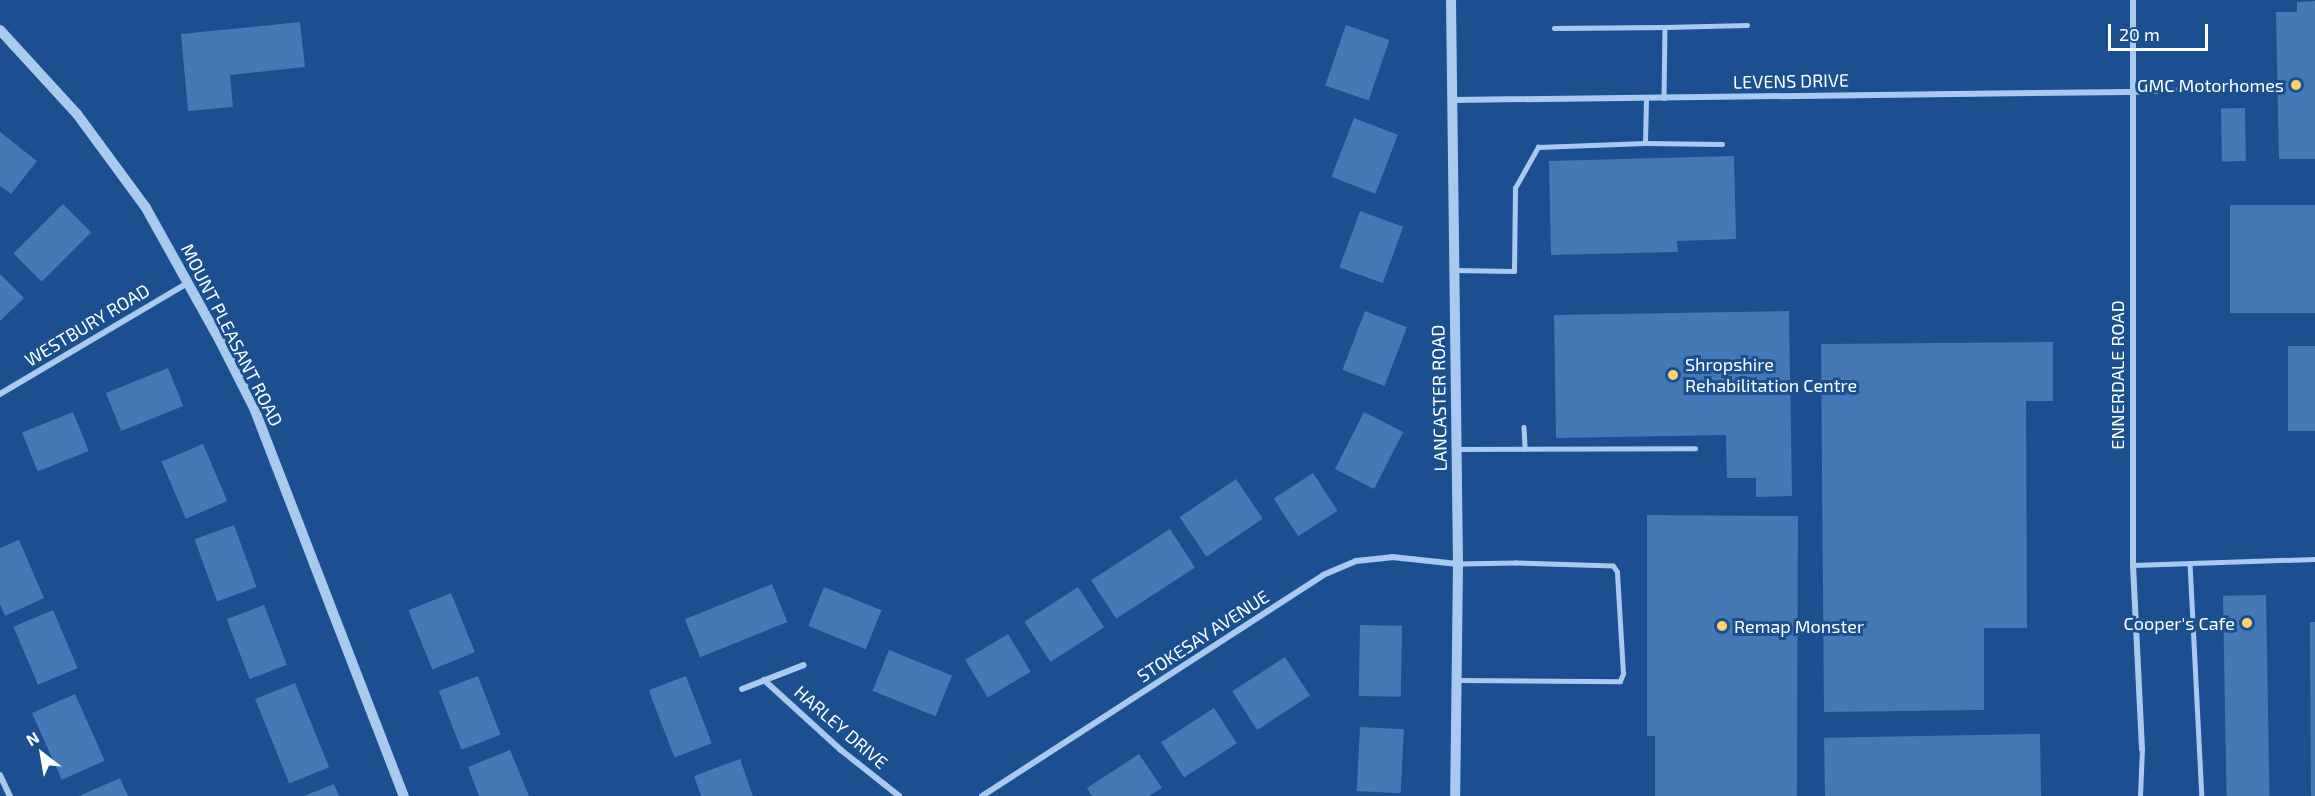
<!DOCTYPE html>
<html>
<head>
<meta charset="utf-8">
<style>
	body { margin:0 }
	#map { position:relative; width:2315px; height:796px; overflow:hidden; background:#1b4f8f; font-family:"Exo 2",sans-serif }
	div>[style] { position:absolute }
	.building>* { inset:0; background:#4478b7; transform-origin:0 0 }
	.service>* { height:4.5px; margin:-2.25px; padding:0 2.25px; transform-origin:2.25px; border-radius:2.25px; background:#a9c9ee }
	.minor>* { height:6px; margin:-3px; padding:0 3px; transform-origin:3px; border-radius:3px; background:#a9c9ee }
	.tertiary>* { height:10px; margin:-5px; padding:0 5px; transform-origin:5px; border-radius:5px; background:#a9c9ee }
	.dots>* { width:16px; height:16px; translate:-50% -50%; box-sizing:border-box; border:3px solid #1b4f8f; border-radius:50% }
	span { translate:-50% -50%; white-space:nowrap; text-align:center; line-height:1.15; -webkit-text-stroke:6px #1b4f8f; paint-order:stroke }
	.street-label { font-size:18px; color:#fff }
	.poi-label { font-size:18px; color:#fff }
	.right { translate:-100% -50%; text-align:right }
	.left { translate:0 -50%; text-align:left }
	.north { position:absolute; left:12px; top:724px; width:60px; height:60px; -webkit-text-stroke:4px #1b4f8f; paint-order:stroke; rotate:329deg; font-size:16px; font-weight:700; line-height:24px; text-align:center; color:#fff }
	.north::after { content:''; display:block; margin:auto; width:21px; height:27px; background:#fff; clip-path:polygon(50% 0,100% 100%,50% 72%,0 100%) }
	.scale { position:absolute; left:2108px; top:24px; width:100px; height:27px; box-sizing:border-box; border:3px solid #fff; border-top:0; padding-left:8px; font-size:18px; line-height:21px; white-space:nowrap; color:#fff; -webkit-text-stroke:4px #1b4f8f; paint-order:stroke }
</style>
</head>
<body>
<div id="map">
	<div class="building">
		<i style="clip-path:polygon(2315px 1px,2315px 159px,2279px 159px,2276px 12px,2297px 12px,2297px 2px)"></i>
		<i style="clip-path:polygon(300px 22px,305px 67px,230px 75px,233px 107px,188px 111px,181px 34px)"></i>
		<i style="left:1346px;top:25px;width:46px;height:64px;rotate:19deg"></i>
		<i style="left:2245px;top:108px;width:53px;height:24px;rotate:89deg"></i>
		<i style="left:1354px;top:118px;width:47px;height:63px;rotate:21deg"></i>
		<i style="clip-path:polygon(0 132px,37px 161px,11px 194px,0 186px)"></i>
		<i style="clip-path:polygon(1734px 156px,1736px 239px,1677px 241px,1678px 252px,1551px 255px,1549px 161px)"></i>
		<i style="left:63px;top:204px;width:40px;height:70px;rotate:45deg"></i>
		<i style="left:2315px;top:205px;width:108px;height:85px;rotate:90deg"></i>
		<i style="left:1360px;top:211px;width:46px;height:60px;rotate:20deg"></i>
		<i style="clip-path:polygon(0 274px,24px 298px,0 321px)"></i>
		<i style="left:1365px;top:311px;width:45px;height:63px;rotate:21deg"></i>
		<i style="clip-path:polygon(1789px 311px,1792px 496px,1756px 497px,1756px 478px,1727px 478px,1726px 435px,1556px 438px,1554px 315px)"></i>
		<i style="clip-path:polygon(2053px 342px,2053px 401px,2026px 401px,2027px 628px,1984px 628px,1984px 710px,1824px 712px,1821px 344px)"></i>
		<i style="left:2315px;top:346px;width:85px;height:27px;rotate:90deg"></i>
		<i style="left:168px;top:368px;width:41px;height:67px;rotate:68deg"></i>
		<i style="left:73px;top:412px;width:42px;height:55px;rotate:68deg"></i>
		<i style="left:1364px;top:412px;width:44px;height:64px;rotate:27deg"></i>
		<i style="left:203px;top:444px;width:62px;height:45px;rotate:67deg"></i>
		<i style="left:1313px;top:473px;width:45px;height:47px;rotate:57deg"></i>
		<i style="left:1236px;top:479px;width:48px;height:68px;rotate:56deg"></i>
		<i style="clip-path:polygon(1647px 515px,1798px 516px,1797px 796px,1655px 796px,1655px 736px,1647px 736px)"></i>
		<i style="left:234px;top:525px;width:66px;height:42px;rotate:70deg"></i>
		<i style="left:1170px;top:529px;width:46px;height:94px;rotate:57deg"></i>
		<i style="clip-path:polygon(19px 540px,44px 598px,5px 616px,0 604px,0 548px)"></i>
		<i style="left:772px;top:584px;width:41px;height:94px;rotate:68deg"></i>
		<i style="left:824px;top:587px;width:62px;height:42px;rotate:22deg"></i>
		<i style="left:1078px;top:587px;width:48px;height:64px;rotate:57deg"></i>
		<i style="left:451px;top:593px;width:64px;height:46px;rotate:68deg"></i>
		<i style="left:2266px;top:595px;width:201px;height:43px;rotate:89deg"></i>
		<i style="left:264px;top:605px;width:64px;height:40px;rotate:69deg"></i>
		<i style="left:53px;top:610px;width:63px;height:43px;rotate:67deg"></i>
		<i style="clip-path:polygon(2310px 622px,2315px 622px,2315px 796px,2311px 796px)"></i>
		<i style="left:1360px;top:625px;width:42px;height:71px;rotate:1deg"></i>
		<i style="left:1008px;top:634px;width:44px;height:50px;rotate:59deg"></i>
		<i style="left:889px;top:650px;width:68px;height:44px;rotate:22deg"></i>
		<i style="left:1285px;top:657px;width:46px;height:63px;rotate:57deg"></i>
		<i style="left:478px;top:676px;width:63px;height:42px;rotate:69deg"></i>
		<i style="left:686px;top:676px;width:72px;height:40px;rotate:69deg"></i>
		<i style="left:295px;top:683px;width:91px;height:43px;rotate:68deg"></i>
		<i style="left:75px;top:694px;width:73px;height:47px;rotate:66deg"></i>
		<i style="left:1214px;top:708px;width:42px;height:63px;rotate:57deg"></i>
		<i style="left:1360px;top:727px;width:44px;height:64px;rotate:3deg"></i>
		<i style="left:2040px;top:734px;width:62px;height:216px;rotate:89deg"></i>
		<i style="clip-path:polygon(510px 750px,529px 796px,479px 796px,468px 767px)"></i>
		<i style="clip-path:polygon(1139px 754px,1162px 788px,1149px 796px,1092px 796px,1087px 788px)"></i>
		<i style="clip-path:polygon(740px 759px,753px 796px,701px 796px,694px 776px)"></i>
		<i style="clip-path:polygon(120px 778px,128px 796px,79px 796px)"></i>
		<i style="clip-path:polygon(334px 784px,339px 796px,304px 796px)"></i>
	</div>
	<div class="service">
		<i style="left:1665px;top:27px;width:82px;rotate:-1.4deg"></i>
		<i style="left:1554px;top:28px;width:111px;rotate:-0.5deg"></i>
		<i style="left:1665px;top:27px;width:71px;rotate:90.8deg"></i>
		<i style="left:2131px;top:92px;width:90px;rotate:-3.2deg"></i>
		<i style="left:1645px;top:143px;width:77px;rotate:0.7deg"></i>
		<i style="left:1454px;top:270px;width:60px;rotate:1deg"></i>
		<i style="left:1514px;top:271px;width:83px;rotate:-89.3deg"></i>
		<i style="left:1515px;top:188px;width:47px;rotate:-60.7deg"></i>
		<i style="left:1538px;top:147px;width:107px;rotate:-2.1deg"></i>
		<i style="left:1645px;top:143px;width:45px;rotate:-88.7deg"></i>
		<i style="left:1524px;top:427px;width:22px;rotate:87deg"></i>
		<i style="left:1456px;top:449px;width:239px;rotate:-0.2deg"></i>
		<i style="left:2190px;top:563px;width:233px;rotate:87.1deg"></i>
		<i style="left:2133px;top:565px;width:182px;rotate:-1.9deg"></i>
		<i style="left:1457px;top:680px;width:163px;rotate:0.4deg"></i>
		<i style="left:1620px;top:681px;width:8px;rotate:-67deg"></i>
		<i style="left:1623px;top:674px;width:102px;rotate:-93.4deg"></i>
		<i style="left:1617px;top:572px;width:7px;rotate:-124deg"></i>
		<i style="left:1613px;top:566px;width:97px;rotate:-178.2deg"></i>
		<i style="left:1516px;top:563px;width:58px;rotate:179deg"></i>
		<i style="left:2140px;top:796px;width:47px;rotate:-87.6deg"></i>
	</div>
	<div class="minor">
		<i style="left:2133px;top:0;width:565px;rotate:90deg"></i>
		<i style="left:2133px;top:565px;width:184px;rotate:87.2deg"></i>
		<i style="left:1452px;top:100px;width:679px;rotate:-0.68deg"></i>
		<i style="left:0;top:394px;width:218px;rotate:-30.6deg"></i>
		<i style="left:764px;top:680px;width:104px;rotate:42.3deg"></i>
		<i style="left:841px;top:750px;width:74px;rotate:38.4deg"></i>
		<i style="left:742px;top:689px;width:66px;rotate:-21.2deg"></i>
		<i style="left:0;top:775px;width:23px;rotate:65deg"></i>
		<i style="left:982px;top:796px;width:406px;rotate:-32.9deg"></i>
		<i style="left:1323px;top:575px;width:36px;rotate:-23deg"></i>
		<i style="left:1356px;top:561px;width:36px;rotate:-6deg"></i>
		<i style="left:1392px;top:557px;width:66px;rotate:6.1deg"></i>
	</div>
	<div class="tertiary">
		<i style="left:1451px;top:0;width:564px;rotate:89.29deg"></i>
		<i style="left:1458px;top:564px;width:232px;rotate:90.7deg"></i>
		<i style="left:0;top:30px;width:114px;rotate:47.5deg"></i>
		<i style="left:77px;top:114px;width:117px;rotate:53.7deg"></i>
		<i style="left:146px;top:208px;width:152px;rotate:60.9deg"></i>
		<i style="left:220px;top:341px;width:75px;rotate:63.1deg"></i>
		<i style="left:254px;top:408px;width:416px;rotate:68.9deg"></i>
	</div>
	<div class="dots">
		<i style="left:2296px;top:85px;background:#ffd166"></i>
		<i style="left:1673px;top:375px;background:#ffd166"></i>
		<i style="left:2247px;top:623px;background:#ffd166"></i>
		<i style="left:1722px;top:626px;background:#ffd166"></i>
	</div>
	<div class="street-label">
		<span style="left:1791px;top:81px;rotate:-1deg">LEVENS DRIVE</span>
		<span style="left:87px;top:325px;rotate:-31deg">WESTBURY ROAD</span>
		<span style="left:232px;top:335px;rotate:63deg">MOUNT PLEASANT ROAD</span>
		<span style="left:2117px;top:375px;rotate:-90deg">ENNERDALE ROAD</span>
		<span style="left:1439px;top:398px;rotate:-91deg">LANCASTER ROAD</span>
		<span style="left:1203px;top:636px;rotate:-33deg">STOKESAY AVENUE</span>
		<span style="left:841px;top:727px;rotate:41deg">HARLEY DRIVE</span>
	</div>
	<div class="poi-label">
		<span class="right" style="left:2284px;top:85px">GMC Motorhomes</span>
		<span class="left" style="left:1685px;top:375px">Shropshire<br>Rehabilitation Centre</span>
		<span class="right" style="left:2235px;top:623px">Cooper's Cafe</span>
		<span class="left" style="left:1734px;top:626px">Remap Monster</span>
	</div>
	<div class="north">N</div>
	<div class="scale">20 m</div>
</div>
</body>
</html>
